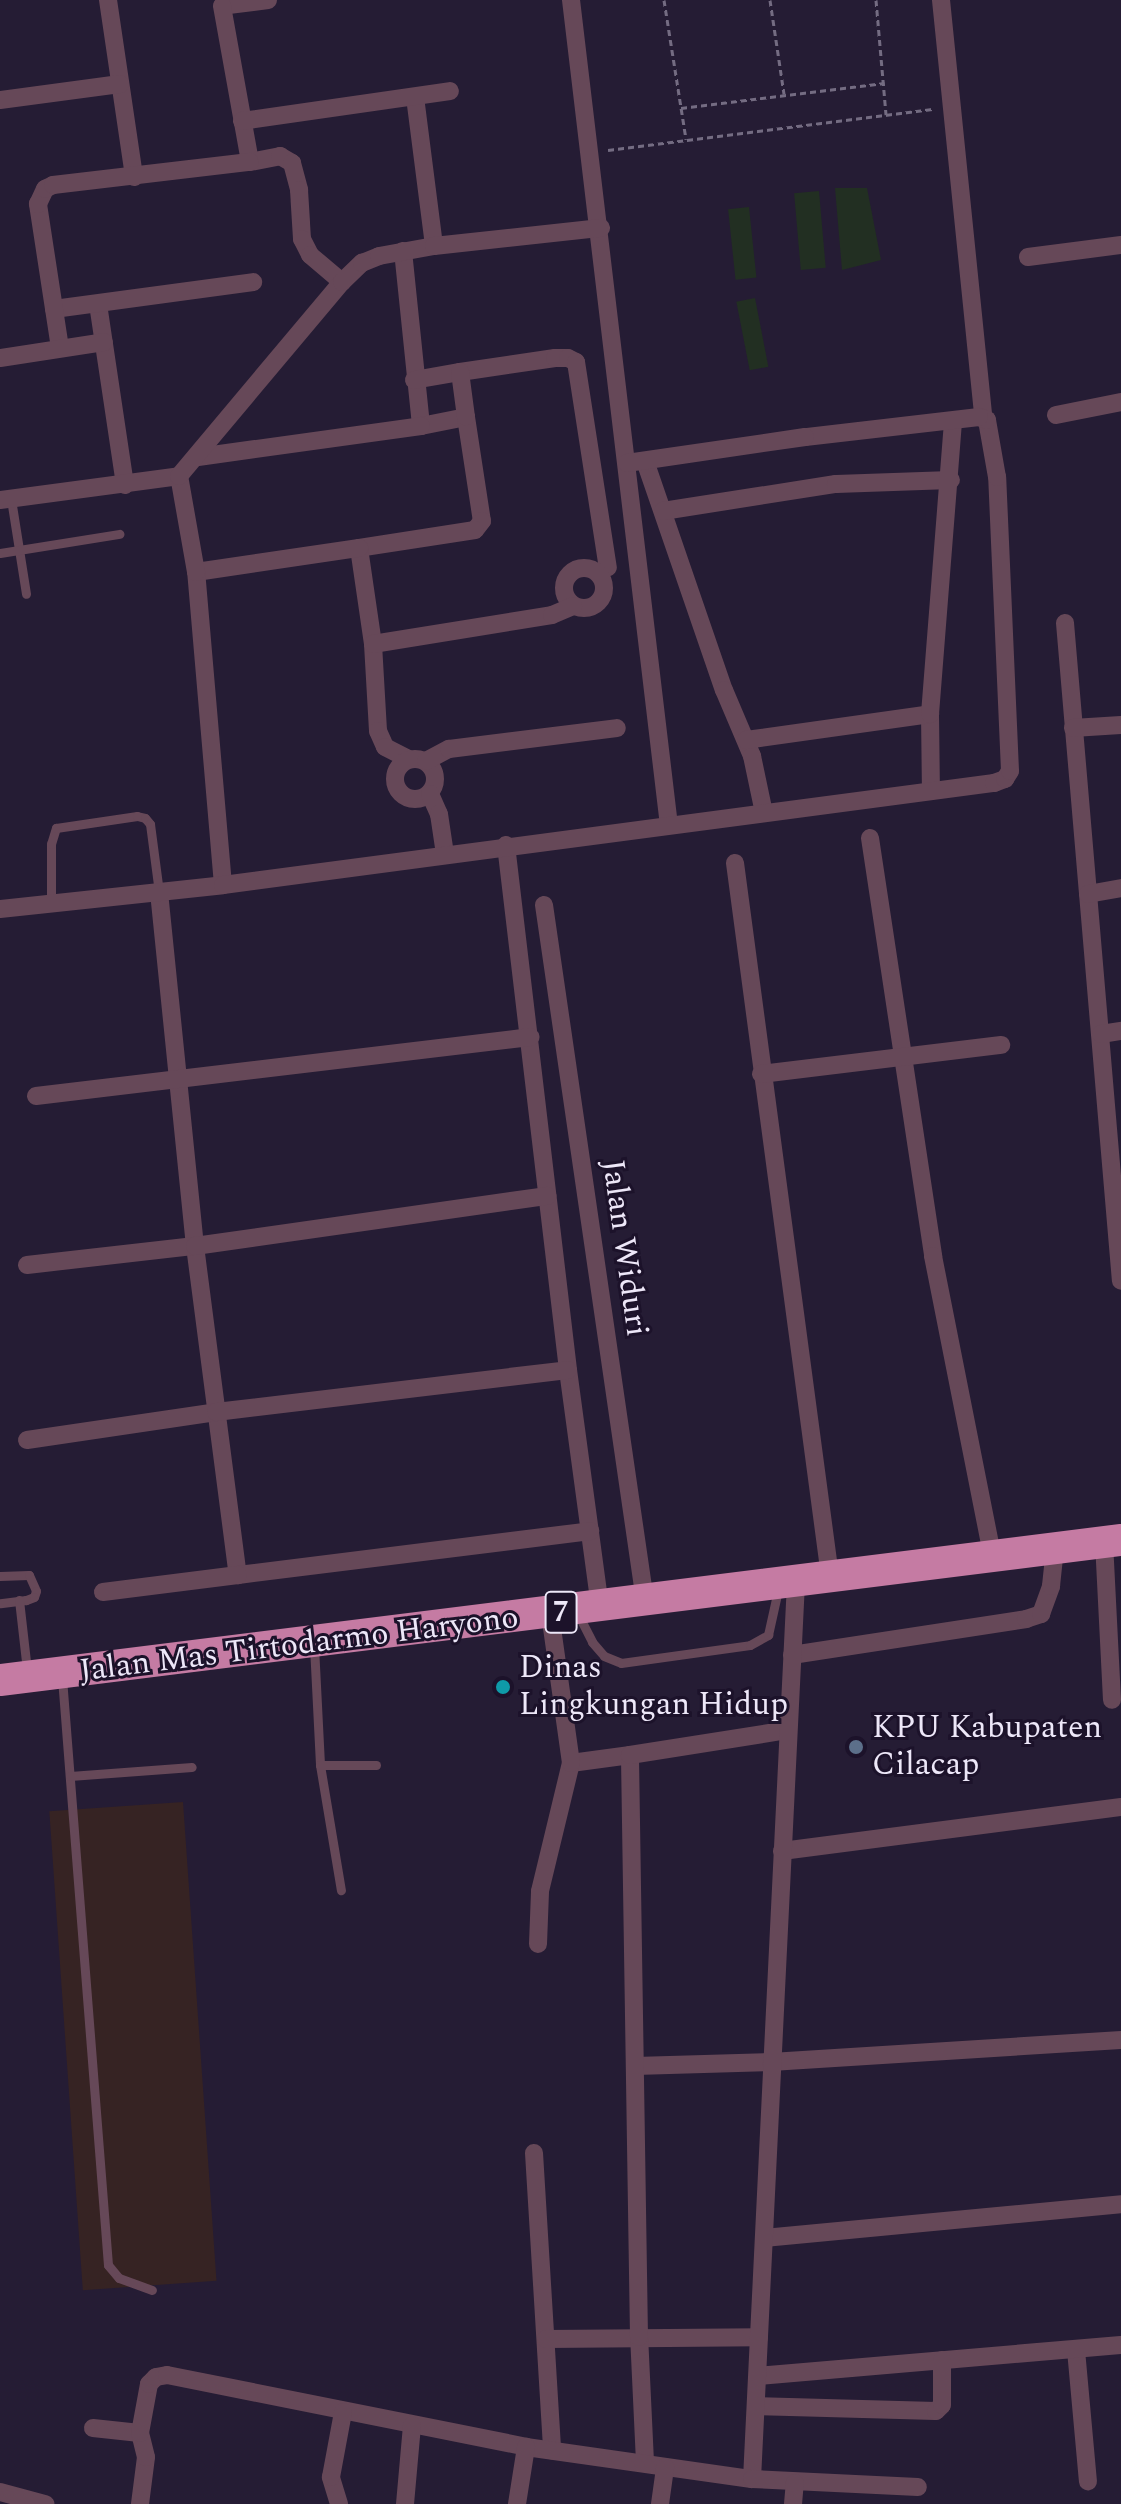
<!DOCTYPE html>
<html>
<head>
<meta charset="utf-8">
<style>
	body { margin:0 }
	#map { position:relative; width:1121px; height:2504px; overflow:hidden; background:#251c34; font-family:Spectral,serif }
	div>[style] { position:absolute }
	.industrial>* { inset:0; background:#362323; transform-origin:0 0 }
	.green>* { inset:0; background:#222f22; transform-origin:0 0 }
	.path>* { height:3px; margin-top:-1.5px; transform-origin:0; background:repeating-linear-gradient(90deg,#746c82 0 6px,transparent 0 10px) }
	.lane>* { height:9px; margin:-4.5px; padding:0 4.5px; transform-origin:4.5px; border-radius:4.5px; background:#664858 }
	.street>* { height:18px; margin:-9px; padding:0 9px; transform-origin:9px; border-radius:9px; background:#664858 }
	.street>.ring { margin:-9px; padding:0; box-sizing:content-box; background:none; border:18px solid #664858; border-radius:50% }
	.highway>* { height:32px; margin:-16px; padding:0 16px; transform-origin:16px; border-radius:16px; background:#c57ba3 }
	.dots>* { width:22px; height:22px; translate:-50% -50%; box-sizing:border-box; border:4px solid #1c122a; border-radius:50% }
	span { translate:-50% -50%; white-space:nowrap; text-align:center; line-height:1.15; -webkit-text-stroke:6px #1c122a; paint-order:stroke }
	.shield-label span { padding:2px 6px; background:#1c122a; border:2px solid; border-radius:6px; -webkit-text-stroke-width:0 }
	.shield-label { font-size:30px; color:#ede7f8; font-weight:700 }
	.street-label { font-size:32px; color:#ede7f8 }
	.poi-label { font-size:32px; color:#ede7f8 }
	.left { translate:0 -50%; text-align:left }
</style>
</head>
<body>
<div id="map">
	<div class="industrial">
		<i style="left:183px;top:1802px;width:480px;height:134px;rotate:86deg"></i>
	</div>
	<div class="green">
		<i style="clip-path:polygon(835px 188px,867px 188px,881px 260px,842px 270px)"></i>
		<i style="left:819px;top:191px;width:77px;height:25px;rotate:85deg"></i>
		<i style="left:749px;top:207px;width:71px;height:21px;rotate:84deg"></i>
		<i style="left:755px;top:298px;width:70px;height:19px;rotate:79deg"></i>
	</div>
	<div class="path">
		<i style="left:664px;top:0;width:141px;rotate:81deg"></i>
		<i style="left:770px;top:0;width:95px;rotate:81.5deg"></i>
		<i style="left:876px;top:0;width:115px;rotate:85deg"></i>
		<i style="left:681px;top:108px;width:205px;rotate:-7deg"></i>
		<i style="left:608px;top:150px;width:329px;rotate:-7.2deg"></i>
	</div>
	<div class="lane">
		<i style="left:11px;top:499px;width:96px;rotate:81deg"></i>
		<i style="left:0;top:553px;width:121px;rotate:-9.1deg"></i>
		<i style="left:51px;top:904px;width:60px;rotate:-90deg"></i>
		<i style="left:51px;top:844px;width:17px;rotate:-73deg"></i>
		<i style="left:56px;top:828px;width:82px;rotate:-8.4deg"></i>
		<i style="left:137px;top:816px;width:8px;rotate:14deg"></i>
		<i style="left:145px;top:818px;width:8px;rotate:50deg"></i>
		<i style="left:150px;top:824px;width:69px;rotate:82.5deg"></i>
		<i style="left:0;top:1576px;width:29px;rotate:-2deg"></i>
		<i style="left:29px;top:1575px;width:17px;rotate:66deg"></i>
		<i style="left:36px;top:1591px;width:6px;rotate:108deg"></i>
		<i style="left:34px;top:1597px;width:9px;rotate:159deg"></i>
		<i style="left:26px;top:1600px;width:26px;rotate:173deg"></i>
		<i style="left:19px;top:1600px;width:70px;rotate:83.5deg"></i>
		<i style="left:578px;top:1614px;width:31px;rotate:63deg"></i>
		<i style="left:592px;top:1642px;width:18px;rotate:49deg"></i>
		<i style="left:604px;top:1656px;width:18px;rotate:22deg"></i>
		<i style="left:621px;top:1663px;width:130px;rotate:-7.9deg"></i>
		<i style="left:750px;top:1645px;width:21px;rotate:-29deg"></i>
		<i style="left:768px;top:1635px;width:46px;rotate:-77.5deg"></i>
		<i style="left:314px;top:1646px;width:119px;rotate:87.1deg"></i>
		<i style="left:320px;top:1765px;width:127px;rotate:80.5deg"></i>
		<i style="left:62px;top:1678px;width:589px;rotate:85.52deg"></i>
		<i style="left:108px;top:2265px;width:17px;rotate:50deg"></i>
		<i style="left:119px;top:2278px;width:35px;rotate:20deg"></i>
		<i style="left:320px;top:1765px;width:56px"></i>
		<i style="left:70px;top:1776px;width:122px;rotate:-4.2deg"></i>
	</div>
	<div class="street">
		<i style="left:108px;top:0;width:179px;rotate:81.6deg"></i>
		<i style="left:268px;top:0;width:46px;rotate:172.6deg"></i>
		<i style="left:222px;top:6px;width:158px;rotate:79.8deg"></i>
		<i style="left:250px;top:162px;width:31px;rotate:-11deg"></i>
		<i style="left:280px;top:156px;width:14px;rotate:30deg"></i>
		<i style="left:292px;top:163px;width:28px;rotate:75deg"></i>
		<i style="left:299px;top:190px;width:49px;rotate:86.5deg"></i>
		<i style="left:302px;top:239px;width:18px;rotate:63deg"></i>
		<i style="left:310px;top:255px;width:42px;rotate:40.2deg"></i>
		<i style="left:571px;top:0;width:831px;rotate:83.23deg"></i>
		<i style="left:941px;top:0;width:419px;rotate:84.2deg"></i>
		<i style="left:415px;top:97px;width:150px;rotate:82.7deg"></i>
		<i style="left:0;top:100px;width:121px;rotate:-7.6deg"></i>
		<i style="left:242px;top:121px;width:210px;rotate:-8.2deg"></i>
		<i style="left:403px;top:251px;width:176px;rotate:84.1deg"></i>
		<i style="left:421px;top:426px;width:46px;rotate:-11.3deg"></i>
		<i style="left:466px;top:417px;width:105px;rotate:81.3deg"></i>
		<i style="left:482px;top:521px;width:11px;rotate:128deg"></i>
		<i style="left:475px;top:530px;width:117px;rotate:171.2deg"></i>
		<i style="left:359px;top:548px;width:97px;rotate:81.7deg"></i>
		<i style="left:373px;top:644px;width:87px;rotate:86.7deg"></i>
		<i style="left:378px;top:731px;width:17px;rotate:66deg"></i>
		<i style="left:385px;top:747px;width:27px;rotate:27deg"></i>
		<i style="left:1028px;top:257px;width:94px;rotate:-7.4deg"></i>
		<i style="left:98px;top:304px;width:183px;rotate:81.5deg"></i>
		<i style="left:54px;top:309px;width:201px;rotate:-7.7deg"></i>
		<i style="left:60px;top:348px;width:146px;rotate:-98.7deg"></i>
		<i style="left:38px;top:204px;width:17px;rotate:-65deg"></i>
		<i style="left:45px;top:189px;width:9px;rotate:-27deg"></i>
		<i style="left:53px;top:185px;width:198px;rotate:-6.7deg"></i>
		<i style="left:0;top:358px;width:105px;rotate:-8.7deg"></i>
		<i style="left:460px;top:372px;width:96px;rotate:-8.4deg"></i>
		<i style="left:555px;top:358px;width:13px"></i>
		<i style="left:568px;top:358px;width:9px;rotate:27deg"></i>
		<i style="left:576px;top:362px;width:208px;rotate:81.2deg"></i>
		<i style="left:414px;top:380px;width:47px;rotate:-9.9deg"></i>
		<i style="left:460px;top:372px;width:45px;rotate:82.4deg"></i>
		<i style="left:1056px;top:415px;width:66px;rotate:-11.3deg"></i>
		<i style="left:198px;top:457px;width:225px;rotate:-7.9deg"></i>
		<i style="left:645px;top:461px;width:242px;rotate:71deg"></i>
		<i style="left:724px;top:690px;width:72px;rotate:67deg"></i>
		<i style="left:752px;top:756px;width:58px;rotate:78.1deg"></i>
		<i style="left:0;top:500px;width:181px;rotate:-7.6deg"></i>
		<i style="left:663px;top:511px;width:175px;rotate:-8.9deg"></i>
		<i style="left:836px;top:484px;width:115px;rotate:-2deg"></i>
		<i class="ring" style="left:564px;top:568px;width:22px;height:22px"></i>
		<i style="left:196px;top:572px;width:165px;rotate:-8.4deg"></i>
		<i style="left:1065px;top:623px;width:660px;rotate:85.14deg"></i>
		<i style="left:373px;top:644px;width:181px;rotate:-9.2deg"></i>
		<i style="left:552px;top:615px;width:23px;rotate:-23deg"></i>
		<i style="left:930px;top:714px;width:77px;rotate:89.3deg"></i>
		<i style="left:1073px;top:728px;width:48px;rotate:-3.6deg"></i>
		<i style="left:746px;top:740px;width:186px;rotate:-8deg"></i>
		<i style="left:930px;top:714px;width:293px;rotate:-85.5deg"></i>
		<i class="ring" style="left:395px;top:759px;width:22px;height:22px"></i>
		<i style="left:426px;top:761px;width:26px;rotate:-28deg"></i>
		<i style="left:449px;top:749px;width:169px;rotate:-7.1deg"></i>
		<i style="left:430px;top:794px;width:22px;rotate:66deg"></i>
		<i style="left:439px;top:814px;width:40px;rotate:81.5deg"></i>
		<i style="left:870px;top:838px;width:423px;rotate:81.4deg"></i>
		<i style="left:933px;top:1256px;width:305px;rotate:78.8deg"></i>
		<i style="left:506px;top:845px;width:529px;rotate:83.26deg"></i>
		<i style="left:568px;top:1370px;width:238px;rotate:82.3deg"></i>
		<i style="left:735px;top:863px;width:719px;rotate:82.41deg"></i>
		<i style="left:223px;top:885px;width:314px;rotate:-94.9deg"></i>
		<i style="left:196px;top:572px;width:97px;rotate:-100deg"></i>
		<i style="left:179px;top:476px;width:253px;rotate:-50deg"></i>
		<i style="left:342px;top:282px;width:28px;rotate:-44deg"></i>
		<i style="left:362px;top:263px;width:18px;rotate:-22deg"></i>
		<i style="left:379px;top:256px;width:56px;rotate:-10.3deg"></i>
		<i style="left:434px;top:246px;width:168px;rotate:-6.2deg"></i>
		<i style="left:159px;top:892px;width:356px;rotate:84.2deg"></i>
		<i style="left:195px;top:1246px;width:332px;rotate:82.6deg"></i>
		<i style="left:238px;top:1575px;width:355px;rotate:-7.1deg"></i>
		<i style="left:1088px;top:894px;width:34px;rotate:-10deg"></i>
		<i style="left:544px;top:905px;width:703px;rotate:81.74deg"></i>
		<i style="left:0;top:909px;width:224px;rotate:-6.1deg"></i>
		<i style="left:223px;top:885px;width:778px;rotate:-7.54deg"></i>
		<i style="left:994px;top:783px;width:12px;rotate:-20deg"></i>
		<i style="left:1005px;top:779px;width:9px;rotate:-58deg"></i>
		<i style="left:1010px;top:771px;width:294px;rotate:-92.5deg"></i>
		<i style="left:997px;top:477px;width:58px;rotate:-100deg"></i>
		<i style="left:987px;top:420px;width:9px;rotate:-159deg"></i>
		<i style="left:979px;top:417px;width:175px;rotate:173.4deg"></i>
		<i style="left:805px;top:437px;width:180px;rotate:171.7deg"></i>
		<i style="left:1101px;top:1034px;width:20px;rotate:-9deg"></i>
		<i style="left:761px;top:1074px;width:242px;rotate:-6.9deg"></i>
		<i style="left:36px;top:1096px;width:498px;rotate:-6.8deg"></i>
		<i style="left:27px;top:1265px;width:169px;rotate:-6.5deg"></i>
		<i style="left:195px;top:1246px;width:356px;rotate:-8.1deg"></i>
		<i style="left:27px;top:1440px;width:191px;rotate:-8.4deg"></i>
		<i style="left:216px;top:1412px;width:354px;rotate:-6.8deg"></i>
		<i style="left:1104px;top:1542px;width:158px;rotate:87.1deg"></i>
		<i style="left:103px;top:1592px;width:136px;rotate:-7.2deg"></i>
		<i style="left:792px;top:1655px;width:237px;rotate:-8.7deg"></i>
		<i style="left:1026px;top:1619px;width:16px;rotate:-18deg"></i>
		<i style="left:1041px;top:1614px;width:30px;rotate:-70deg"></i>
		<i style="left:1051px;top:1586px;width:38px;rotate:-84deg"></i>
		<i style="left:571px;top:1763px;width:60px;rotate:-7.7deg"></i>
		<i style="left:782px;top:1851px;width:342px;rotate:-7.4deg"></i>
		<i style="left:538px;top:1944px;width:53px;rotate:-87.8deg"></i>
		<i style="left:540px;top:1891px;width:132px;rotate:-76.4deg"></i>
		<i style="left:571px;top:1763px;width:151px;rotate:-98deg"></i>
		<i style="left:635px;top:2066px;width:136px;rotate:-1.7deg"></i>
		<i style="left:771px;top:2062px;width:351px;rotate:-3.6deg"></i>
		<i style="left:534px;top:2153px;width:298px;rotate:86.5deg"></i>
		<i style="left:764px;top:2238px;width:359px;rotate:-5.4deg"></i>
		<i style="left:546px;top:2339px;width:213px;rotate:-0.5deg"></i>
		<i style="left:1076px;top:2350px;width:132px;rotate:84.8deg"></i>
		<i style="left:758px;top:2376px;width:364px;rotate:-4.9deg"></i>
		<i style="left:756px;top:2406px;width:180px;rotate:1.6deg"></i>
		<i style="left:936px;top:2411px;width:8px;rotate:-45deg"></i>
		<i style="left:942px;top:2405px;width:45px;rotate:-90deg"></i>
		<i style="left:93px;top:2428px;width:47px;rotate:6.1deg"></i>
		<i style="left:645px;top:2462px;width:125px;rotate:-92.7deg"></i>
		<i style="left:639px;top:2337px;width:582px;rotate:-90.89deg"></i>
		<i style="left:630px;top:1755px;width:160px;rotate:-9deg"></i>
		<i style="left:752px;top:2479px;width:899px;rotate:-87.19deg"></i>
		<i style="left:0;top:2492px;width:47px;rotate:14.9deg"></i>
		<i style="left:140px;top:2504px;width:47px;rotate:-82.7deg"></i>
		<i style="left:146px;top:2457px;width:25px;rotate:-104deg"></i>
		<i style="left:140px;top:2433px;width:50px;rotate:-79.6deg"></i>
		<i style="left:149px;top:2384px;width:10px;rotate:-45deg"></i>
		<i style="left:156px;top:2377px;width:11px;rotate:-10deg"></i>
		<i style="left:167px;top:2375px;width:366px;rotate:11.3deg"></i>
		<i style="left:526px;top:2447px;width:228px;rotate:8.1deg"></i>
		<i style="left:752px;top:2479px;width:166px;rotate:2.8deg"></i>
		<i style="left:339px;top:2504px;width:28px;rotate:-107deg"></i>
		<i style="left:331px;top:2477px;width:66px;rotate:-79.5deg"></i>
		<i style="left:405px;top:2504px;width:79px;rotate:-84.9deg"></i>
		<i style="left:517px;top:2504px;width:58px;rotate:-81deg"></i>
		<i style="left:660px;top:2504px;width:37px;rotate:-82deg"></i>
		<i style="left:793px;top:2504px;width:21px;rotate:-85deg"></i>
	</div>
	<div class="highway">
		<i style="left:0;top:1680px;width:1130px;rotate:-7.12deg"></i>
	</div>
	<div class="dots">
		<i style="left:503px;top:1687px;background:#0f9aa8"></i>
		<i style="left:856px;top:1747px;background:#5c6f8a"></i>
	</div>
	<div class="shield-label">
		<span style="left:561px;top:1612px">7</span>
	</div>
	<div class="street-label">
		<span style="left:624px;top:1248px;rotate:82deg">Jalan Widuri</span>
		<span style="left:299px;top:1645px;rotate:-7deg">Jalan Mas Tirtodarmo Haryono</span>
	</div>
	<div class="poi-label">
		<span class="left" style="left:519px;top:1687px">Dinas<br>Lingkungan Hidup</span>
		<span class="left" style="left:872px;top:1747px">KPU Kabupaten<br>Cilacap</span>
	</div>
</div>
</body>
</html>
